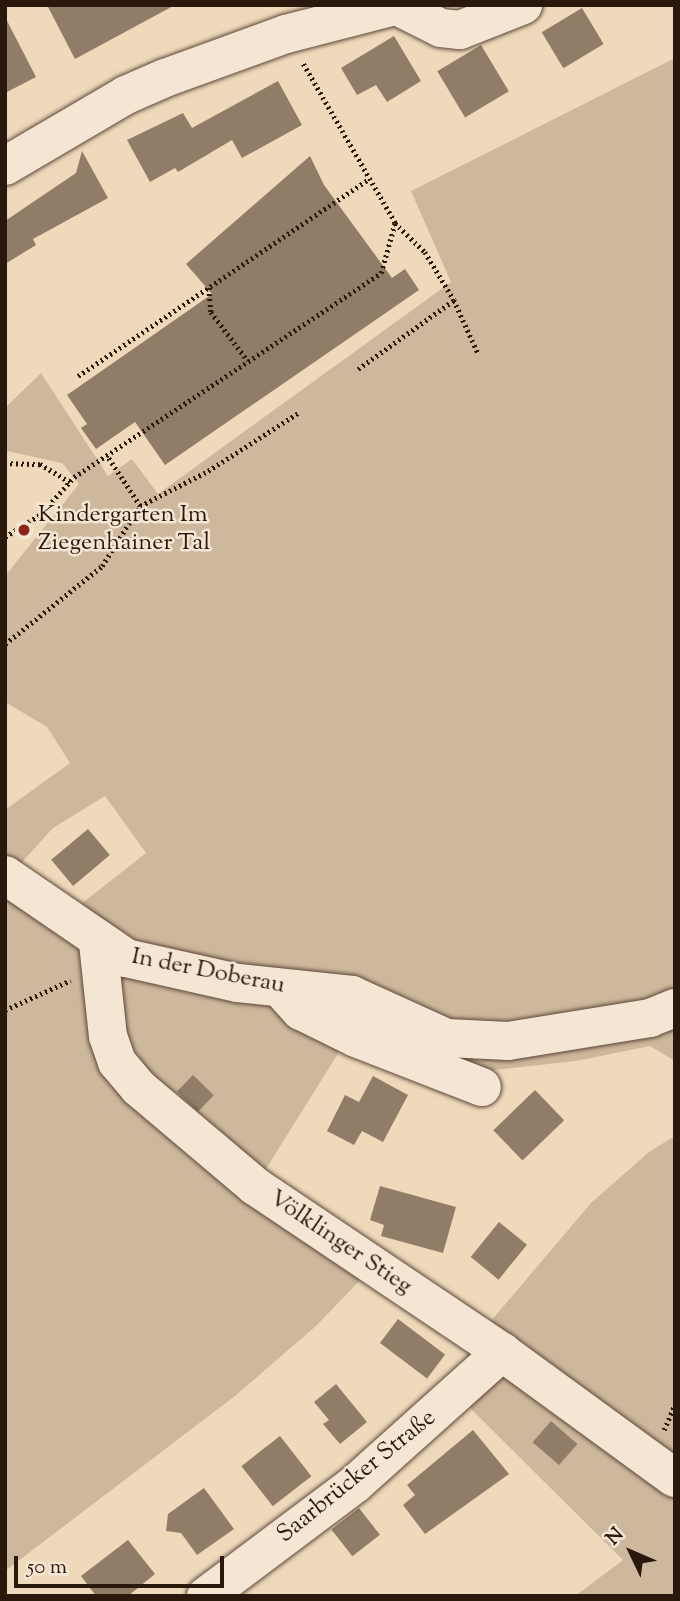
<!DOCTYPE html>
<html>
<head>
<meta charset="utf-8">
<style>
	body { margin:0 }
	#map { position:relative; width:680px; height:1601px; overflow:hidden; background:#efd9bb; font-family:"Sorts Mill Goudy",serif }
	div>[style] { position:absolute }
	.green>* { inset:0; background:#ceb89d }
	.building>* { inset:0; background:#917c67; transform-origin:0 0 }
	.path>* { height:4.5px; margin-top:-2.25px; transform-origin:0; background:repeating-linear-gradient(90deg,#2b180c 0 2px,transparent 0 5.5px) }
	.roads { filter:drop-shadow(0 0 2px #5c4838) drop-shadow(0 0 2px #5c4838) }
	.minor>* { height:38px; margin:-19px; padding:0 19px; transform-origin:19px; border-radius:19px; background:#f5e6d3 }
	.dots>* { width:19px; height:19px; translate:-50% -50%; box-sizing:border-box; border:4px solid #f5e6d3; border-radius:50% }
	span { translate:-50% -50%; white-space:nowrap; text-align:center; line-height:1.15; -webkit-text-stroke:5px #f5e6d3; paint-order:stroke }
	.poi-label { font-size:24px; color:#2b180c }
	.left { translate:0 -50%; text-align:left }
	.street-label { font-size:24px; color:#2b180c }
	.frame { position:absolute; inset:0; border:7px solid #2b180c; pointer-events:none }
	.north { position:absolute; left:596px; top:1517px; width:70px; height:70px; -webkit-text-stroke:5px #f5e6d3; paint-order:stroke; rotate:314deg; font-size:19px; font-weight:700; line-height:28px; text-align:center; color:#2b180c }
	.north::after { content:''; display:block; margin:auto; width:24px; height:32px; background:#2b180c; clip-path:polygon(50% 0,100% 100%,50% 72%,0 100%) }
	.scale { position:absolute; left:14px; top:1556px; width:210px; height:32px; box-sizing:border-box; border:4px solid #2b180c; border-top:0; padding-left:9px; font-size:21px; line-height:24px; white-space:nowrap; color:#2b180c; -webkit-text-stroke:5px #f5e6d3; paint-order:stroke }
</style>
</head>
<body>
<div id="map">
	<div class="green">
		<i style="clip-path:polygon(675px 58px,675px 999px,490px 1037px,166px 958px,71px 912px,146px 853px,105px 796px,53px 828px,13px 872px,5px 865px,5px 810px,70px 763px,47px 727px,5px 702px,5px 576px,79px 484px,62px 463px,7px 451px,5px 408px,41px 373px,108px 476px,132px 459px,158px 494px,451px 282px,411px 191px)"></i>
		<i style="clip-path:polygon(5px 886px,88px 948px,100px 1038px,367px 1273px,316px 1326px,235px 1396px,5px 1571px)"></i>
		<i style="clip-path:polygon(122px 966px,263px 999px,344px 1044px,259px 1180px,202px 1135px,116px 1034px)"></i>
		<i style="clip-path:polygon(675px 1015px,675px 1061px,650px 1046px,576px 1061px,476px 1072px,439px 1045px)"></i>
		<i style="clip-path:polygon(675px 1136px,675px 1455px,491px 1321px,591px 1203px,649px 1152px)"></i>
		<i style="clip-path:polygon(498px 1372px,675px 1489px,675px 1596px,575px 1596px,623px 1560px,462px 1400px)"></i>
	</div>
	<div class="building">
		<i style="clip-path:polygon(47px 5px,175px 5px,75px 59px)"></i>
		<i style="left:582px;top:8px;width:42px;height:47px;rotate:59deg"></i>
		<i style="clip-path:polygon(5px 17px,36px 77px,5px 93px)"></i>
		<i style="clip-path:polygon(394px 36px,421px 81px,387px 102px,376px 85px,357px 95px,341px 68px)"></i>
		<i style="left:481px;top:45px;width:54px;height:51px;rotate:59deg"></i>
		<i style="clip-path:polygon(278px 81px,302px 125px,242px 158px,232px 140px,178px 172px,175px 168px,150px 182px,127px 140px,183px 113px,192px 128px)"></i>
		<i style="clip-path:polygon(82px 151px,108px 198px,33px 239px,36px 245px,5px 264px,5px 221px,76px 173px)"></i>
		<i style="clip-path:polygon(310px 156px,324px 185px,392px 278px,405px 269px,419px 290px,165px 465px,135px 422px,96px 449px,81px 428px,87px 424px,67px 395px,212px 294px,186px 264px)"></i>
		<i style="left:88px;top:829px;width:34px;height:48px;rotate:50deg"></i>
		<i style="left:193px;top:1075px;width:29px;height:23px;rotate:44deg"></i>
		<i style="clip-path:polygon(373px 1076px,408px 1095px,383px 1142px,362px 1131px,354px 1145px,327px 1131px,345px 1095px,359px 1102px)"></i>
		<i style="left:535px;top:1090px;width:42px;height:58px;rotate:46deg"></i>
		<i style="clip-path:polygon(380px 1186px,456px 1207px,443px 1253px,381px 1236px,384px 1225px,370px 1220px)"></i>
		<i style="left:499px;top:1222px;width:36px;height:45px;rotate:39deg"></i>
		<i style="left:398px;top:1319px;width:59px;height:30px;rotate:37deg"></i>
		<i style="clip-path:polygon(336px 1384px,367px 1422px,340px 1444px,323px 1424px,329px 1420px,314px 1402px)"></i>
		<i style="left:551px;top:1421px;width:35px;height:28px;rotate:41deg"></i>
		<i style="clip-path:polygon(473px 1430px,509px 1474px,425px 1534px,403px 1505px,415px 1495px,407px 1485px)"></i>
		<i style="left:280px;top:1436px;width:51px;height:49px;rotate:52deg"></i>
		<i style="clip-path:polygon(204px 1488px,234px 1529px,197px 1555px,181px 1533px,166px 1531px,168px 1514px)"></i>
		<i style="left:359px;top:1508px;width:34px;height:35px;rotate:52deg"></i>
		<i style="clip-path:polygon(128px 1540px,155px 1574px,128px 1596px,96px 1596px,81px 1576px)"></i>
	</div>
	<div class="path">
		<i style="left:395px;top:223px;width:42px;rotate:44deg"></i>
		<i style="left:425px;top:252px;width:56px;rotate:58.9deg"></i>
		<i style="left:454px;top:300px;width:58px;rotate:65.6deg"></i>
		<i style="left:209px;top:288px;width:24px;rotate:85deg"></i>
		<i style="left:211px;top:312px;width:61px;rotate:52.9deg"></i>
		<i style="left:358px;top:369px;width:118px;rotate:-35.7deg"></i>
		<i style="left:78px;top:376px;width:349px;rotate:-34.1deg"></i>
		<i style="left:5px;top:463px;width:35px;rotate:2deg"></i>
		<i style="left:40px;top:464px;width:35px;rotate:31deg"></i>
		<i style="left:140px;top:506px;width:76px;rotate:-27.2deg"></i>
		<i style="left:208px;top:471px;width:107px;rotate:-32.8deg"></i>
		<i style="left:5px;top:537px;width:43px;rotate:-32.6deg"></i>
		<i style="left:41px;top:514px;width:50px;rotate:-48.3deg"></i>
		<i style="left:74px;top:477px;width:369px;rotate:-33.6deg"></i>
		<i style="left:381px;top:273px;width:52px;rotate:-74.4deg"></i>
		<i style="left:395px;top:223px;width:186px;rotate:-120deg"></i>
		<i style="left:5px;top:644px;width:124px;rotate:-38.8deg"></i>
		<i style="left:102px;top:566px;width:71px;rotate:-57.7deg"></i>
		<i style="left:140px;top:506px;width:60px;rotate:-123.4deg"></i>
		<i style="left:5px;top:1010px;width:72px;rotate:-24.4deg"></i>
		<i style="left:664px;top:1430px;width:28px;rotate:-67deg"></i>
	</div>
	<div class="roads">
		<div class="minor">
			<i style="left:397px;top:6px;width:49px;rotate:26.6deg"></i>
			<i style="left:441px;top:28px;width:19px;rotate:6deg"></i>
			<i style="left:460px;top:30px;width:68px;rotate:-21.6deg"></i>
			<i style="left:5px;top:166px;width:140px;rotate:-30.4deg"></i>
			<i style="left:126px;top:95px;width:43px;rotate:-23.6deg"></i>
			<i style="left:165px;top:78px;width:129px;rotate:-20deg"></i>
			<i style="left:286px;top:34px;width:117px;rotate:-14.4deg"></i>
			<i style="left:5px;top:875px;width:147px;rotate:34.4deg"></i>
			<i style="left:126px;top:958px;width:115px;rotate:12.6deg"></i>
			<i style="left:238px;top:983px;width:115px;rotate:6deg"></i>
			<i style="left:352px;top:995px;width:104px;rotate:24.4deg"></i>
			<i style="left:447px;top:1038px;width:61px;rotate:2.8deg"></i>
			<i style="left:508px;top:1041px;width:144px;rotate:-9.2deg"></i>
			<i style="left:650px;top:1018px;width:27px;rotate:-22deg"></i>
			<i style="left:98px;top:943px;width:94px;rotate:83.9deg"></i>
			<i style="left:108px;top:1036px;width:28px;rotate:71deg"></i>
			<i style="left:117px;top:1062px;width:34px;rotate:50deg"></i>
			<i style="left:139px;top:1088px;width:152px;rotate:40.2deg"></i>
			<i style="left:255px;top:1186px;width:298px;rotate:33.9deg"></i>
			<i style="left:502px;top:1352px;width:214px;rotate:36.1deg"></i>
			<i style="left:280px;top:988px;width:31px;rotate:48deg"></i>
			<i style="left:301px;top:1011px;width:61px;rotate:26.1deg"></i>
			<i style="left:356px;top:1038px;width:135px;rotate:21.3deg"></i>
			<i style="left:206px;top:1596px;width:186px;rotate:-36.9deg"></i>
			<i style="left:355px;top:1484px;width:198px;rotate:-41.9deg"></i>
		</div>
	</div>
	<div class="dots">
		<i style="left:24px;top:530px;background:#8f2418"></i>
	</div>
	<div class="poi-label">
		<span class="left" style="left:38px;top:530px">Kindergarten Im<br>Ziegenhainer Tal</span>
	</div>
	<div class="street-label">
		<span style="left:208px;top:972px;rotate:11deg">In der Doberau</span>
		<span style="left:340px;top:1243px;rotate:34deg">Völklinger Stieg</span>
		<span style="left:357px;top:1477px;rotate:-39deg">Saarbrücker Straße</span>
	</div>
	<div class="frame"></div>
	<div class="north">N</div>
	<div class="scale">50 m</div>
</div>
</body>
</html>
